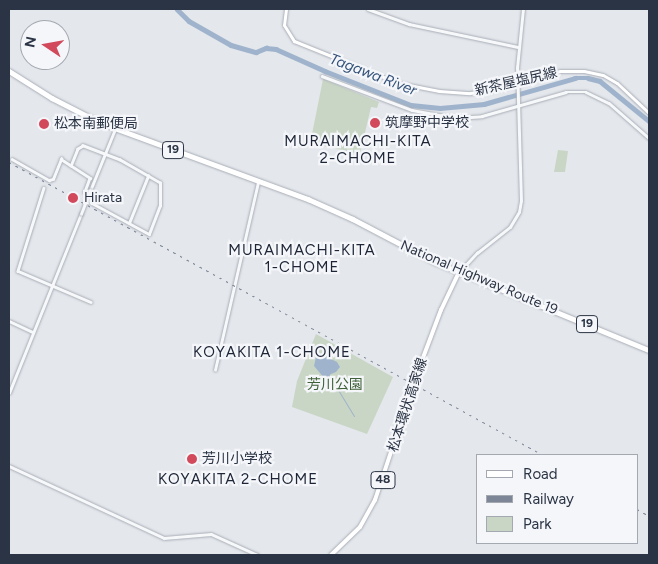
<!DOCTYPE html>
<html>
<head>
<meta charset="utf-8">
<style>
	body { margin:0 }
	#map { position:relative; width:658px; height:564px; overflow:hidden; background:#e4e7ec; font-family:Figtree,"Noto Sans JP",sans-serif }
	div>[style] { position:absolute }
	.green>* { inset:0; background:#c9d6c5 }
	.water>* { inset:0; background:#9fb4cc }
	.stream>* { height:1px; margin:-0.5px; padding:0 0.5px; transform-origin:0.5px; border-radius:0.5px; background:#9fb4cc }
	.river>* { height:4.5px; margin:-2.25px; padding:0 2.25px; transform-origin:2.25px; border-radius:2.25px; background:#9fb4cc }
	.roads { filter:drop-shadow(0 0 1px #a9aeb7) drop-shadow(0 0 1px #a9aeb7) }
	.tertiary>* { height:2.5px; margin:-1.25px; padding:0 1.25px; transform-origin:1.25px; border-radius:1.25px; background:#f7f8fa }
	.secondary>* { height:3px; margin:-1.5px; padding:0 1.5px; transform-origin:1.5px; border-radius:1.5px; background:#fff }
	.primary>* { height:4px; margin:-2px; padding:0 2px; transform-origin:2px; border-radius:2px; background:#fff }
	.trunk>* { height:4.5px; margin:-2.25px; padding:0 2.25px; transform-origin:2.25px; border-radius:2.25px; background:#fff }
	.rail>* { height:1px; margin-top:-0.5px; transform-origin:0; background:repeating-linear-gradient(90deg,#7d8696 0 2.5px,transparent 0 7.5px) }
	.bridges { filter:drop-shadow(0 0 1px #a9aeb7) drop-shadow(0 0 1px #a9aeb7) }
	.tertiary-bridge>* { height:2.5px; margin:-1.25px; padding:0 1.25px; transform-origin:1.25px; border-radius:1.25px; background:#f7f8fa }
	.primary-bridge>* { height:4px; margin:-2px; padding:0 2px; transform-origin:2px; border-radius:2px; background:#fff }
	.dots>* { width:14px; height:14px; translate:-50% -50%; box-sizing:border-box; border:2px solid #f4f6f9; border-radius:50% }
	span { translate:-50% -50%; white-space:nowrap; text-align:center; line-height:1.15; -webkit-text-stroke:4.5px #f4f6f9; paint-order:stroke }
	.shield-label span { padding:1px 4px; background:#f4f6f9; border:1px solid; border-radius:4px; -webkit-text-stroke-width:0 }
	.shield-label { font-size:12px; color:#2b3445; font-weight:700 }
	.street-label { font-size:14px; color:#2b3445 }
	.poi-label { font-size:14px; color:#2b3445 }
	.left { translate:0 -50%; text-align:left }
	.park-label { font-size:14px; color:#3f6138 }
	.water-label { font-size:15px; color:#34527a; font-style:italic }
	.neighbourhood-label { font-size:15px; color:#1d2536; letter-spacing:1px }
	.frame { position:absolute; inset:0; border:10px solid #2b3445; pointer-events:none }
	.legend { position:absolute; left:476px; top:454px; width:162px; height:90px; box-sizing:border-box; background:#f4f6f9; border:1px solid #a4a8b1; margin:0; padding:6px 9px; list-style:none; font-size:15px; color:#2b3445 }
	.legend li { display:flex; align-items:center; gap:10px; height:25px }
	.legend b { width:25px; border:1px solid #a4a8b1 }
	.north { position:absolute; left:20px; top:20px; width:50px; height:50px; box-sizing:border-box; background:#f4f6f9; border:1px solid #a4a8b1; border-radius:50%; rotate:282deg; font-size:14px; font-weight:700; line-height:20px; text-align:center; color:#2b3445 }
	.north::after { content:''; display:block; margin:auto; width:18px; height:22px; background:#d1495b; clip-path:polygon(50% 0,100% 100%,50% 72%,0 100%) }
</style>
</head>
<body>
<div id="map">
	<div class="green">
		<i style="clip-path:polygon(323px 79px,379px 102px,377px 108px,371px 107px,360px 154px,315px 144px,311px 139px)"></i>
		<i style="clip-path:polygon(558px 150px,568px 151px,565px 172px,554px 172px)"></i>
		<i style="clip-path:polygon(316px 334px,393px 377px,367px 434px,292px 407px,297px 381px)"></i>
	</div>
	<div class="water">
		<i style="clip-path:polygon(324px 352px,329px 358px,337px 362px,340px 367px,336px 372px,331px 374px,325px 379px,314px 366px,316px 357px)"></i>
	</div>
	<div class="stream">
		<i style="left:329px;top:375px;width:48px;rotate:58.6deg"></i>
	</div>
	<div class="river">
		<i style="left:177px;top:9px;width:17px;rotate:45deg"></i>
		<i style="left:189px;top:21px;width:48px;rotate:29.7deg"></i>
		<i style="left:231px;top:45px;width:26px;rotate:16deg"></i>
		<i style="left:256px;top:52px;width:11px;rotate:-22deg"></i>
		<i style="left:266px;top:48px;width:10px;rotate:6deg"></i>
		<i style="left:276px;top:49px;width:54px;rotate:24.2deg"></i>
		<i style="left:325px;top:71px;width:92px;rotate:21.6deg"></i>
		<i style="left:411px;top:105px;width:29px;rotate:6deg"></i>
		<i style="left:440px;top:108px;width:44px;rotate:-5.2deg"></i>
		<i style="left:484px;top:104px;width:95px;rotate:-15.9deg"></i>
		<i style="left:575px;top:78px;width:13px"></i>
		<i style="left:588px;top:78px;width:12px;rotate:14deg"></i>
		<i style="left:600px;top:81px;width:63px;rotate:39.2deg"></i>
	</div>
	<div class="roads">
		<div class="tertiary">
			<i style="left:368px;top:9px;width:44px;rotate:20.1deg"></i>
			<i style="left:409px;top:24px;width:111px;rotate:11.9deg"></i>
			<i style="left:322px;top:76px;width:96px;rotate:20.7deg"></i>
			<i style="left:412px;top:110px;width:45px;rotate:10.3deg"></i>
			<i style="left:456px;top:118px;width:26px;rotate:-4deg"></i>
			<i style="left:482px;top:116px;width:87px;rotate:-15.9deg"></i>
			<i style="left:566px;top:92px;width:20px"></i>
			<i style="left:586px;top:92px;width:25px;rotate:26deg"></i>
			<i style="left:609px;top:103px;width:53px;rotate:41.2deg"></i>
			<i style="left:12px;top:159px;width:43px;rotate:29.6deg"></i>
			<i style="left:49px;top:180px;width:4px;rotate:-14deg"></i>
			<i style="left:53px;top:179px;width:22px;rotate:-68deg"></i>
			<i style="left:61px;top:159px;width:35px;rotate:33deg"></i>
			<i style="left:90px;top:178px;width:15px;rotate:110deg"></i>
			<i style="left:85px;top:192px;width:13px;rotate:58deg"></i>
			<i style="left:92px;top:203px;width:65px;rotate:28.5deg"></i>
			<i style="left:149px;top:234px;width:30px;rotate:-69deg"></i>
			<i style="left:160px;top:206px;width:23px;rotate:-90deg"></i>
			<i style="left:160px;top:183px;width:46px;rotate:-150.1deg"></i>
			<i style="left:120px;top:160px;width:40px;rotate:-159deg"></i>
			<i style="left:83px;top:146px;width:6px;rotate:149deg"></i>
			<i style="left:78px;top:149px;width:18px;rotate:112deg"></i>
			<i style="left:44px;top:188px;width:87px;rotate:107.4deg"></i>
			<i style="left:18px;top:271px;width:79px;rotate:23deg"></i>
			<i style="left:90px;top:191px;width:67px;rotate:-68deg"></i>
			<i style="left:129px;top:223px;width:51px;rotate:-68deg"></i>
			<i style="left:460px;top:271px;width:25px;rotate:-47deg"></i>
			<i style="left:477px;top:253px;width:42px;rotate:-38.2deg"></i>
			<i style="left:510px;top:227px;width:17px;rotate:-59deg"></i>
			<i style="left:519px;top:212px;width:11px;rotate:-80deg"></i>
			<i style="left:521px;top:201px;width:133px;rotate:-91.7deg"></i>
			<i style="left:517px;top:68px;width:59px;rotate:-84.2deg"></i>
			<i style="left:9px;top:321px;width:26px;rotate:25deg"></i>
			<i style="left:215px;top:370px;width:193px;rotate:-77.1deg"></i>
			<i style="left:9px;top:393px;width:193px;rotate:-68.1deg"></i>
			<i style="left:9px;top:466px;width:171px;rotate:24.9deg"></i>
			<i style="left:164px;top:538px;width:47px;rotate:-4.9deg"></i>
			<i style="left:211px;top:534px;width:51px;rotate:24.1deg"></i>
		</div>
		<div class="secondary">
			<i style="left:286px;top:9px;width:16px;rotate:97deg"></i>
			<i style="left:284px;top:25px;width:19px;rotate:58deg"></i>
			<i style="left:294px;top:41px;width:112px;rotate:22deg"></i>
			<i style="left:398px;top:83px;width:42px;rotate:11deg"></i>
			<i style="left:439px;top:91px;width:31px;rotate:4deg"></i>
			<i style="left:470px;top:93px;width:23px;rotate:-7deg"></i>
			<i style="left:493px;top:90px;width:70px;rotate:-15.8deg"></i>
			<i style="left:560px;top:71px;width:24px"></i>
			<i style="left:584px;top:71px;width:19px;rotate:12deg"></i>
			<i style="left:603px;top:75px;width:16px;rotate:30deg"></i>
			<i style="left:617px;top:83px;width:44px;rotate:43.2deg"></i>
		</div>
		<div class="primary">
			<i style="left:415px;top:379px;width:74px;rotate:-69.4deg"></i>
			<i style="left:441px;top:310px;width:42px;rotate:-64.7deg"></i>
			<i style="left:331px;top:555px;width:40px;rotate:-44deg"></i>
			<i style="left:360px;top:527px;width:31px;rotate:-61deg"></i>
			<i style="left:375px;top:500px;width:114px;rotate:-71.6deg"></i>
		</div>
		<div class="trunk">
			<i style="left:9px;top:71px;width:51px;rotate:32.1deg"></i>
			<i style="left:52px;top:98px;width:55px;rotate:27deg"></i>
			<i style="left:101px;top:123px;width:221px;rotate:20.2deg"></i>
			<i style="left:308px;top:199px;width:49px;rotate:24deg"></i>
			<i style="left:353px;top:219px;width:93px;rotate:27.7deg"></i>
			<i style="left:435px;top:262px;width:231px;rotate:22.4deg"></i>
		</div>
	</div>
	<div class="rail">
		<i style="left:9px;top:162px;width:609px;rotate:28.75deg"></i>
		<i style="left:637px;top:509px;width:14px;rotate:30deg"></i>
	</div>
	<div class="bridges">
		<div class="tertiary-bridge">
			<i style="left:81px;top:214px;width:25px;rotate:-69deg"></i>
		</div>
		<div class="primary-bridge">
			<i style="left:411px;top:392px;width:14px;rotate:-73deg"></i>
		</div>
	</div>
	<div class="dots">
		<i style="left:375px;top:123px;background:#d1495b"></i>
		<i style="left:44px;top:124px;background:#d1495b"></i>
		<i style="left:73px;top:198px;background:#d1495b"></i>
		<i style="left:192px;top:459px;background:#d1495b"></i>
	</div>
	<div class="shield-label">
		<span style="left:173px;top:150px">19</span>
		<span style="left:587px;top:324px">19</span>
		<span style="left:383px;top:480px">48</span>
	</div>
	<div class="street-label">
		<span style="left:516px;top:82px;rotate:-13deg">新茶屋塩尻線</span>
		<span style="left:479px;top:278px;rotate:23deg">National Highway Route 19</span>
		<span style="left:408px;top:405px;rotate:-72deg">松本環状高家線</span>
	</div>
	<div class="poi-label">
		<span class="left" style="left:385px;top:123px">筑摩野中学校</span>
		<span class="left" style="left:54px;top:124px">松本南郵便局</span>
		<span class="left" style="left:84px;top:198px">Hirata</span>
		<span class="left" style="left:202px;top:459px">芳川小学校</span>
	</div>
	<div class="park-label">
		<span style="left:335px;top:385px">芳川公園</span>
	</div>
	<div class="water-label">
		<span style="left:373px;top:75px;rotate:21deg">Tagawa River</span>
	</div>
	<div class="neighbourhood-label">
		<span style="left:358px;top:150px">MURAIMACHI-KITA<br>2-CHOME</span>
		<span style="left:302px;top:259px">MURAIMACHI-KITA<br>1-CHOME</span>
		<span style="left:272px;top:353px">KOYAKITA 1-CHOME</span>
		<span style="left:238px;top:480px">KOYAKITA 2-CHOME</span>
	</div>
	<div class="frame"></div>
	<ul class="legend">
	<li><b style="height:6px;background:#fff"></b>Road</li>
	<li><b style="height:6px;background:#7d8696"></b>Railway</li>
	<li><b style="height:14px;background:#c9d6c5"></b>Park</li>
	</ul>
	<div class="north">N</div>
</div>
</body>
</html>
